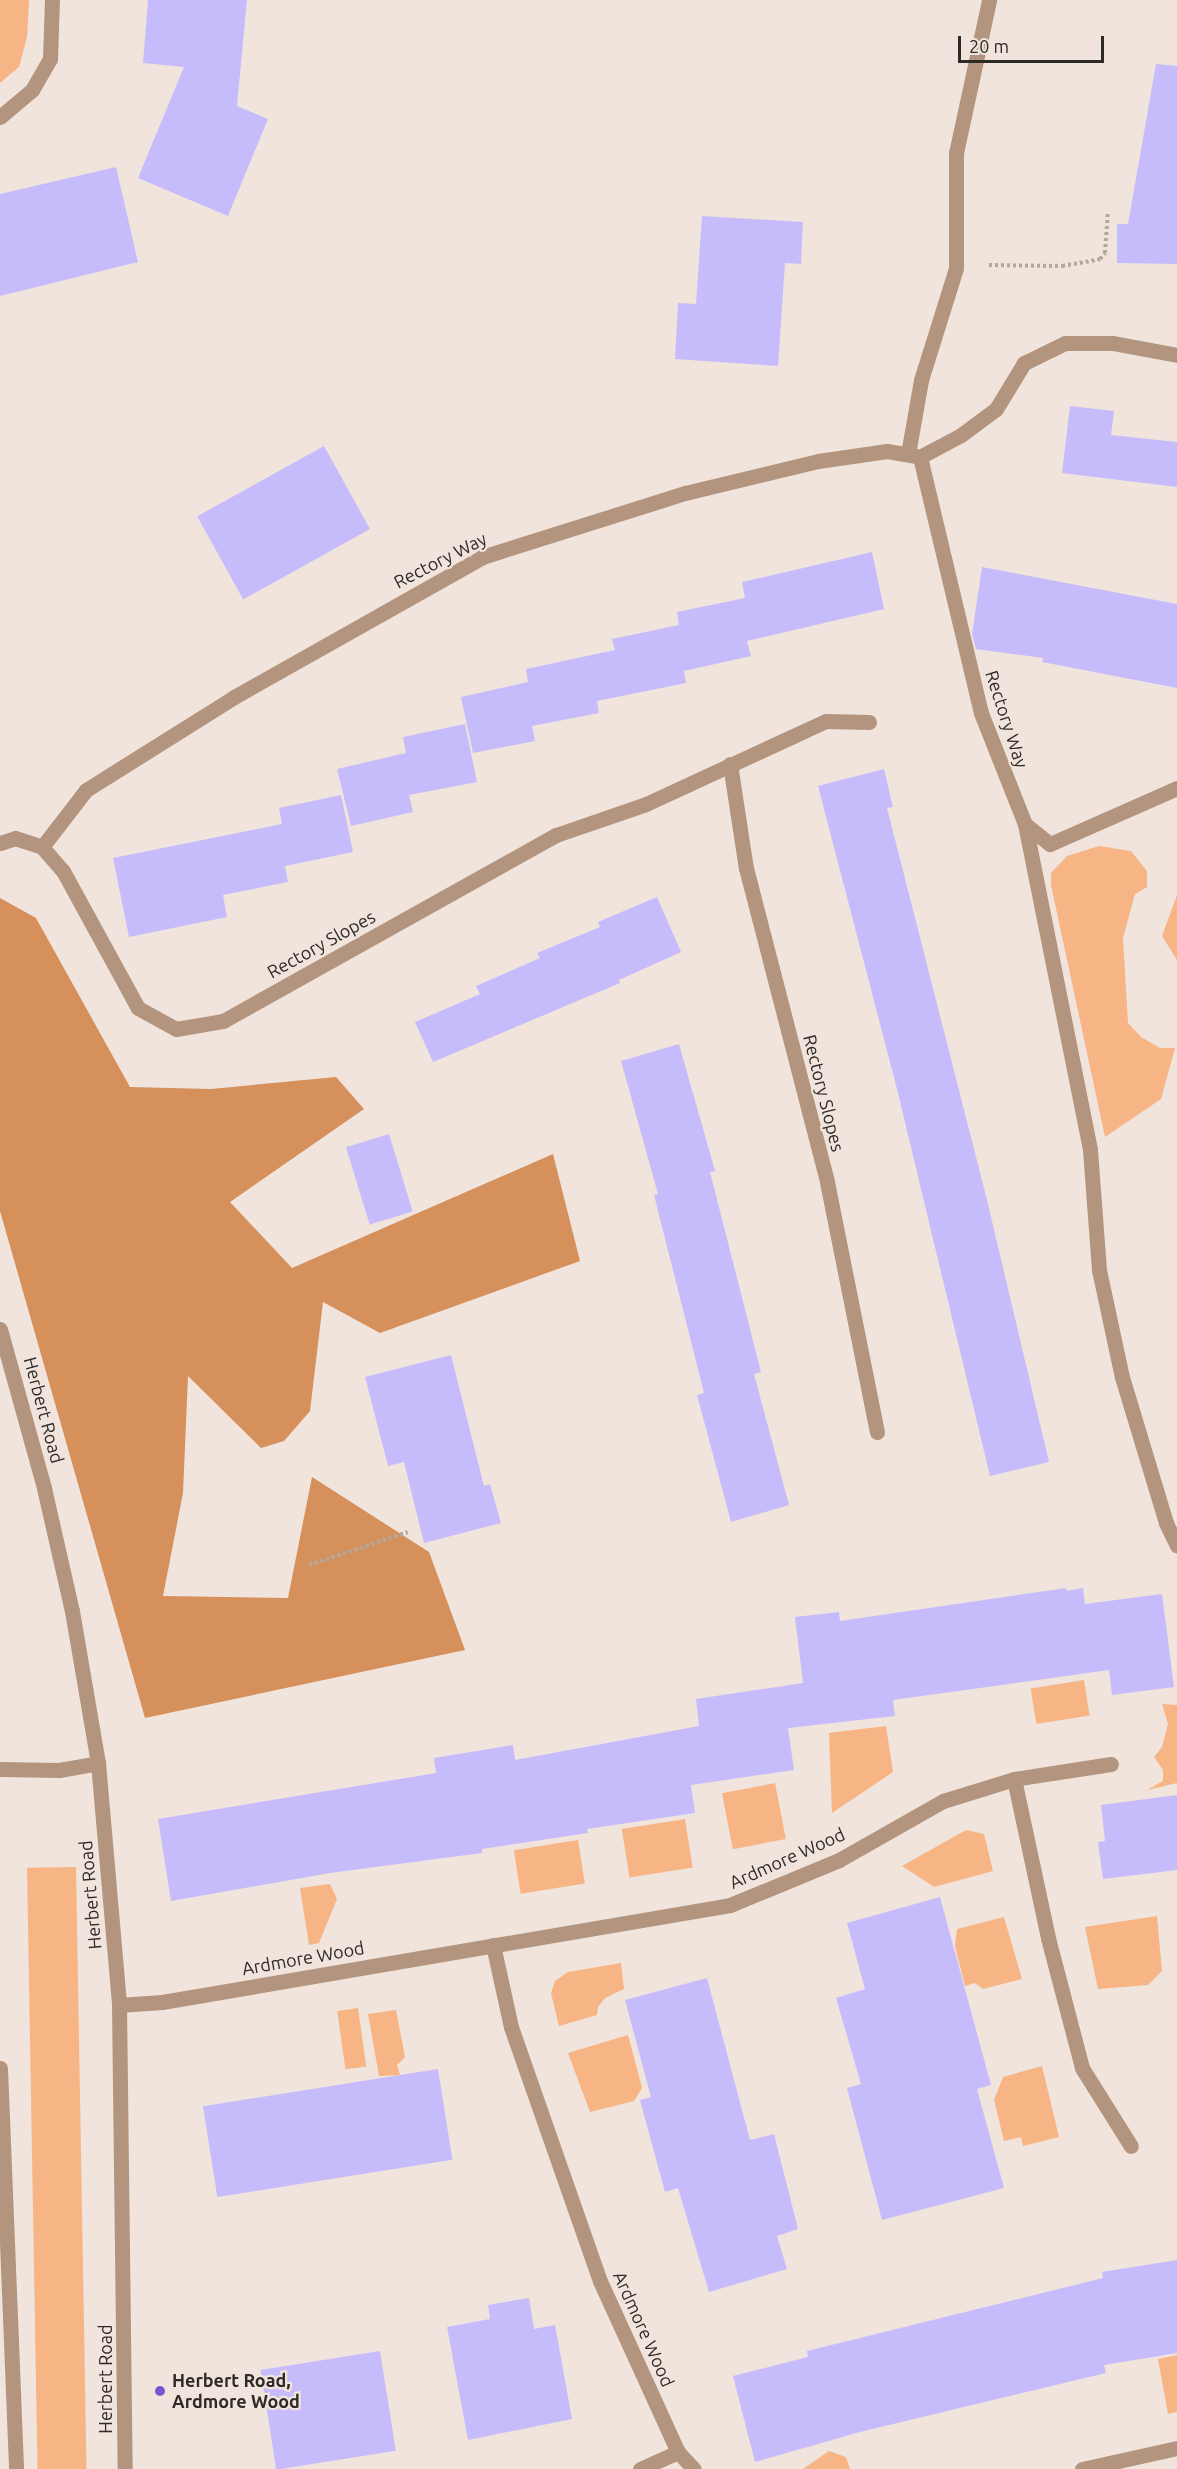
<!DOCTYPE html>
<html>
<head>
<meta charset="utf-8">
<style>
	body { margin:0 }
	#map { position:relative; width:1177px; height:2469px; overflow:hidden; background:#f0e4dc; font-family:Ubuntu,sans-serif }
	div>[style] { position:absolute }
	.green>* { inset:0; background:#f7b585; transform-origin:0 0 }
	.forest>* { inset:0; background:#d5905b }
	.building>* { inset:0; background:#c7bcfb; transform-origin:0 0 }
	.path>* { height:4px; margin-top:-2px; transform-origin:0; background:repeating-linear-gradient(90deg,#b1a8a1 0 3px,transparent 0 6px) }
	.minor>* { height:15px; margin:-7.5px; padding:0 7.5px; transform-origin:7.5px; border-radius:7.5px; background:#b3947e }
	.dots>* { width:16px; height:16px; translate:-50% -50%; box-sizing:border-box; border:3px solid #f0e4dc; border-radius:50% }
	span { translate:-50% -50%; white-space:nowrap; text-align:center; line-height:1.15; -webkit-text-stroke:4.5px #f0e4dc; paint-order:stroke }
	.street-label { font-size:18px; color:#2e2a27 }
	.poi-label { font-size:18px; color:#2e2a27; font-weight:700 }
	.left { translate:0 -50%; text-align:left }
	.scale { position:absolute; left:958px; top:36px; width:146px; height:27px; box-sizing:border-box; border:3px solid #2e2a27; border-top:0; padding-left:8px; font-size:18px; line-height:21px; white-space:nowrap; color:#2e2a27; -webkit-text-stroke:4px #f0e4dc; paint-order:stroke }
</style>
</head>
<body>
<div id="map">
	<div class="green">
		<i style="clip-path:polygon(0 0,29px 0,27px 37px,19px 67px,0 83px)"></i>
		<i style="clip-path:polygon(1099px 846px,1131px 851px,1147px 871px,1147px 887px,1135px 894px,1123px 938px,1128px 1023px,1141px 1037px,1160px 1048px,1175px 1048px,1161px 1099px,1105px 1137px,1051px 885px,1051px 873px,1067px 856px)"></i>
		<i style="clip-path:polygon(1177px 895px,1177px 960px,1162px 936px)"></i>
		<i style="left:1084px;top:1680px;width:36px;height:54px;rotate:81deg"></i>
		<i style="clip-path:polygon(1162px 1704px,1177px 1705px,1177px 1783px,1147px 1790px,1163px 1781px,1163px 1770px,1154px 1757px,1162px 1747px,1168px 1724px)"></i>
		<i style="clip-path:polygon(886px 1726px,893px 1772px,832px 1813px,829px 1733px)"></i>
		<i style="left:775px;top:1783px;width:57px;height:54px;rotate:79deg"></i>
		<i style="left:685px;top:1819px;width:49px;height:64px;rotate:81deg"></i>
		<i style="clip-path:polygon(966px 1830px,984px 1834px,993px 1871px,934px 1887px,902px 1866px)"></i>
		<i style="left:578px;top:1840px;width:44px;height:65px;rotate:81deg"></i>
		<i style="left:76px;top:1867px;width:602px;height:49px;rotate:89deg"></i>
		<i style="clip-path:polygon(330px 1884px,337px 1899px,319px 1943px,309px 1945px,300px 1888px)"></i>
		<i style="clip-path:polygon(1157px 1916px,1162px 1971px,1148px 1985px,1098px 1989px,1085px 1927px)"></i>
		<i style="clip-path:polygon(1004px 1917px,1022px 1979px,983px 1989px,975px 1983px,965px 1986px,955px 1946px,957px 1929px)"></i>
		<i style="clip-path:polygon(621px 1963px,624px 1989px,605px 1998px,598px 2007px,597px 2015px,559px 2026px,551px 1993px,555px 1981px,568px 1972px)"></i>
		<i style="left:358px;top:2008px;width:59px;height:21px;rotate:82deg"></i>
		<i style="clip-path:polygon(396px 2010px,405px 2057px,397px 2065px,400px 2075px,379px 2076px,368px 2014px)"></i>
		<i style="clip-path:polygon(628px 2035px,642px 2088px,634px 2101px,590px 2112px,568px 2053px)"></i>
		<i style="clip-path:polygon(1042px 2066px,1059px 2137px,1023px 2146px,1021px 2137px,1004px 2141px,994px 2100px,1003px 2077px)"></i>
		<i style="clip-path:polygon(1177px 2355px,1177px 2412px,1168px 2414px,1158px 2359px)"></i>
		<i style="clip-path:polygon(829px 2451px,846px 2457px,850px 2469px,803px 2469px)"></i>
	</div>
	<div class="forest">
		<i style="clip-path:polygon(0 898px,36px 918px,130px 1087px,211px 1089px,336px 1077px,364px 1109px,230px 1202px,292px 1268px,553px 1154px,580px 1261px,380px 1333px,323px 1302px,310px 1411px,284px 1441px,261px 1448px,188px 1376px,183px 1493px,163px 1596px,288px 1598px,312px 1477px,429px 1552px,465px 1650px,145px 1718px,0 1211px)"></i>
	</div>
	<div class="building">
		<i style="clip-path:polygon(148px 0,247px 0,237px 106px,268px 119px,228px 216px,138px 178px,184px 67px,143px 63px)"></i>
		<i style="clip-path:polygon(1156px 64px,1177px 66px,1177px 264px,1117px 263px,1117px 224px,1128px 224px)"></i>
		<i style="clip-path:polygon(116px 167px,138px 262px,0 296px,0 194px)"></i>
		<i style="clip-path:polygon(702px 216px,803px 222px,801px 264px,785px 263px,778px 366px,675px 359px,678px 303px,696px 304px)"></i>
		<i style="clip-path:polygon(1070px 406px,1114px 411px,1111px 435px,1177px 442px,1177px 487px,1062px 473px)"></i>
		<i style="left:324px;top:446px;width:95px;height:145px;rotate:61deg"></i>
		<i style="clip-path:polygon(872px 552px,884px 609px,747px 641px,751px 656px,684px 671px,686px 683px,597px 701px,599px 713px,532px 726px,535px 741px,473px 753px,461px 697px,528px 682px,526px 669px,615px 650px,612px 639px,679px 625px,677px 612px,745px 598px,742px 582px)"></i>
		<i style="clip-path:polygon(982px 567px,1177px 604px,1177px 688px,1042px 662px,1043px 658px,976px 649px,972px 634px)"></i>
		<i style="clip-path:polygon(465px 724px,477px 782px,409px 795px,413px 812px,351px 826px,337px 769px,406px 753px,403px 737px)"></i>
		<i style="clip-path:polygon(884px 769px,893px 807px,887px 808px,987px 1200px,1049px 1462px,990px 1476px,897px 1089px,818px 786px)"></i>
		<i style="clip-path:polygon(341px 795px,353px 852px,285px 866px,288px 882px,223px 895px,227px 917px,129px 937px,113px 858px,282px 824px,279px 808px)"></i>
		<i style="clip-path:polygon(657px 897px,681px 952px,619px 980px,620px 983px,433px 1062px,415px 1022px,480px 994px,476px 986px,540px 958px,537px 953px,600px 927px,598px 922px)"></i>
		<i style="clip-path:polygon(679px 1044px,715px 1171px,710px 1172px,761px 1372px,754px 1374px,789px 1505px,731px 1522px,697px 1395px,704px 1393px,654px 1195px,658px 1194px,621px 1061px)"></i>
		<i style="left:389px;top:1134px;width:81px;height:45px;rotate:73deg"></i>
		<i style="clip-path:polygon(451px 1355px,484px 1486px,490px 1484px,501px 1523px,424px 1543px,404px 1462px,388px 1466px,365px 1377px)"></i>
		<i style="clip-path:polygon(1066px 1588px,1067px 1591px,1083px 1588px,1085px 1604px,1162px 1594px,1174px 1687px,1112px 1695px,1109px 1670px,893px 1700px,895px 1716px,788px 1728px,794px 1770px,691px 1785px,695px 1813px,587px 1829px,588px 1833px,482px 1849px,482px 1853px,330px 1873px,171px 1901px,158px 1819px,436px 1773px,434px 1758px,513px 1745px,515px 1760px,699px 1726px,696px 1699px,803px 1683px,795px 1617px,839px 1612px,840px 1621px)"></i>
		<i style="clip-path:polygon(1177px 1795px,1177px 1870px,1103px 1879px,1098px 1842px,1105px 1841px,1101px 1805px)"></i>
		<i style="clip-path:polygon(940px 1897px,991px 2085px,977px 2089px,1004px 2188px,882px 2220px,847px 2088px,861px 2084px,836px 1998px,865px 1989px,847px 1923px)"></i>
		<i style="clip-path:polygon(707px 1978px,750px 2140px,774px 2134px,798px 2229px,777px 2236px,787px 2269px,709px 2292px,678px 2188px,665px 2192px,656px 2159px,640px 2100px,651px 2097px,625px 2000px)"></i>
		<i style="left:438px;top:2069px;width:92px;height:238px;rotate:81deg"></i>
		<i style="clip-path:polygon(1177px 2260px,1177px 2353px,1104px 2365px,1106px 2373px,860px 2432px,755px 2462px,733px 2376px,808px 2357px,807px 2351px,1103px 2278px,1102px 2272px)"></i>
		<i style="clip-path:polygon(529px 2298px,534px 2329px,555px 2325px,572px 2419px,468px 2440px,447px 2327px,490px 2319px,488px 2305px)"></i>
		<i style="left:380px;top:2351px;width:101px;height:121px;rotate:81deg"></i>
	</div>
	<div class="path">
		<i style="left:989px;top:265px;width:73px;rotate:0.8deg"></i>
		<i style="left:1062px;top:266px;width:39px;rotate:-10deg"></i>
		<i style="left:1100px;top:259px;width:8px;rotate:-50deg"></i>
		<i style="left:1105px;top:253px;width:39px;rotate:-86deg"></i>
		<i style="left:309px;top:1565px;width:104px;rotate:-18.4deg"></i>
	</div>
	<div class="minor">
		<i style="left:0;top:117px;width:42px;rotate:-40.2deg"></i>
		<i style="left:32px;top:90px;width:36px;rotate:-60deg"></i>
		<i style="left:50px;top:59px;width:59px;rotate:-88.1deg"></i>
		<i style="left:1177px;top:355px;width:66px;rotate:-169.5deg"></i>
		<i style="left:1112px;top:343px;width:47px;rotate:180deg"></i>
		<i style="left:1065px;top:343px;width:46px;rotate:154deg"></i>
		<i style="left:1024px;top:363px;width:54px;rotate:121.3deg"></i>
		<i style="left:996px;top:409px;width:44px;rotate:143.4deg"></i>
		<i style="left:961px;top:435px;width:47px;rotate:151.8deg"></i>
		<i style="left:920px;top:457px;width:263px;rotate:76.6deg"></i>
		<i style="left:981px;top:713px;width:119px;rotate:68.4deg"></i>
		<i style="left:1025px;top:824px;width:32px;rotate:39deg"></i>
		<i style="left:1050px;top:844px;width:139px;rotate:-23.8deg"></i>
		<i style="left:908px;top:454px;width:75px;rotate:-80deg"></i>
		<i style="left:921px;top:380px;width:117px;rotate:-72.6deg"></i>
		<i style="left:956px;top:268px;width:115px;rotate:-90deg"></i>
		<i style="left:956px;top:153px;width:157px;rotate:-77.8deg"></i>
		<i style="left:730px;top:764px;width:105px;rotate:81.3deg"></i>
		<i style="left:746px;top:868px;width:324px;rotate:75.5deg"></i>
		<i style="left:827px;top:1182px;width:255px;rotate:78.7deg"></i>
		<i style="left:1025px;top:824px;width:332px;rotate:78.7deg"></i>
		<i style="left:1090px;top:1150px;width:120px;rotate:85.7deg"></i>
		<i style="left:1099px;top:1270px;width:109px;rotate:77.9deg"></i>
		<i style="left:1122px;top:1377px;width:152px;rotate:73.2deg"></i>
		<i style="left:1166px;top:1523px;width:25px;rotate:64deg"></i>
		<i style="left:0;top:843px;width:16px;rotate:-18deg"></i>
		<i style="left:15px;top:838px;width:28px;rotate:18deg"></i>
		<i style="left:42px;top:847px;width:32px;rotate:49deg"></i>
		<i style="left:63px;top:871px;width:156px;rotate:61.3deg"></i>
		<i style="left:138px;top:1008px;width:43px;rotate:28.9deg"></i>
		<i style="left:176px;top:1029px;width:48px;rotate:-9.7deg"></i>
		<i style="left:223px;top:1021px;width:381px;rotate:-29.2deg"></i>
		<i style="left:556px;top:835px;width:95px;rotate:-19deg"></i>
		<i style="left:646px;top:804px;width:198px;rotate:-24.8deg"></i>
		<i style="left:826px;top:721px;width:43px;rotate:1.3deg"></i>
		<i style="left:42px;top:847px;width:72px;rotate:-52.3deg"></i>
		<i style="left:86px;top:790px;width:175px;rotate:-32.1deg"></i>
		<i style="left:234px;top:697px;width:285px;rotate:-29.4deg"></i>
		<i style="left:482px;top:557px;width:213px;rotate:-17.5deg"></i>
		<i style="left:685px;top:493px;width:137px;rotate:-13.5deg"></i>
		<i style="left:818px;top:461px;width:70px;rotate:-8.2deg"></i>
		<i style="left:887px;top:451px;width:34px;rotate:10deg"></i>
		<i style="left:0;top:1329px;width:165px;rotate:74.5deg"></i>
		<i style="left:44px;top:1488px;width:126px;rotate:77.2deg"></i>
		<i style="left:72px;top:1611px;width:154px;rotate:80.3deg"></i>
		<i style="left:98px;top:1763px;width:243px;rotate:85deg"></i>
		<i style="left:119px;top:2005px;width:464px;rotate:89.3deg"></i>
		<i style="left:0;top:1769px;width:59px;rotate:1deg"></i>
		<i style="left:59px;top:1770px;width:40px;rotate:-10deg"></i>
		<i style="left:1014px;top:1779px;width:163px;rotate:77.9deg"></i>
		<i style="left:1048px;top:1938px;width:134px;rotate:75.3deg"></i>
		<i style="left:1082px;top:2068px;width:92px;rotate:57.9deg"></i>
		<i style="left:493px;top:1945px;width:84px;rotate:77.6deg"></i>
		<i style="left:511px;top:2027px;width:269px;rotate:70.7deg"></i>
		<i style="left:600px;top:2281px;width:188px;rotate:65.5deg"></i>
		<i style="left:678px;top:2452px;width:23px;rotate:47deg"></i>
		<i style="left:119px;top:2005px;width:43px;rotate:-4deg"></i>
		<i style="left:162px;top:2002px;width:576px;rotate:-9.69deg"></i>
		<i style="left:730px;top:1905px;width:118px;rotate:-22.4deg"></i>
		<i style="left:839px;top:1860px;width:120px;rotate:-29.6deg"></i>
		<i style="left:943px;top:1801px;width:74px;rotate:-17.2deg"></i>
		<i style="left:1014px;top:1779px;width:98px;rotate:-8.8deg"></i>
		<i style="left:0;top:2068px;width:401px;rotate:87.7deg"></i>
		<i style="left:640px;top:2469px;width:42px;rotate:-24.1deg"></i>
		<i style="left:1082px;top:2469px;width:97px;rotate:-12.5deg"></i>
	</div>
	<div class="dots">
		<i style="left:160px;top:2391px;background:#7756d0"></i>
	</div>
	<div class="street-label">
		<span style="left:440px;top:560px;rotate:-27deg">Rectory Way</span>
		<span style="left:1007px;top:719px;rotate:72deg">Rectory Way</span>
		<span style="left:321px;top:944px;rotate:-29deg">Rectory Slopes</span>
		<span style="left:824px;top:1093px;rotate:76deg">Rectory Slopes</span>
		<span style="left:44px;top:1410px;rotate:75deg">Herbert Road</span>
		<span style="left:787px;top:1858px;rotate:-24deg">Ardmore Wood</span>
		<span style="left:90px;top:1895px;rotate:-95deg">Herbert Road</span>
		<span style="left:303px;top:1958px;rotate:-10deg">Ardmore Wood</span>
		<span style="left:644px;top:2329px;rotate:66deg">Ardmore Wood</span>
		<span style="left:105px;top:2379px;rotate:-90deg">Herbert Road</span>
	</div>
	<div class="poi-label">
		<span class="left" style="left:172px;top:2391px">Herbert Road,<br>Ardmore Wood</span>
	</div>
	<div class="scale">20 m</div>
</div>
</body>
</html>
